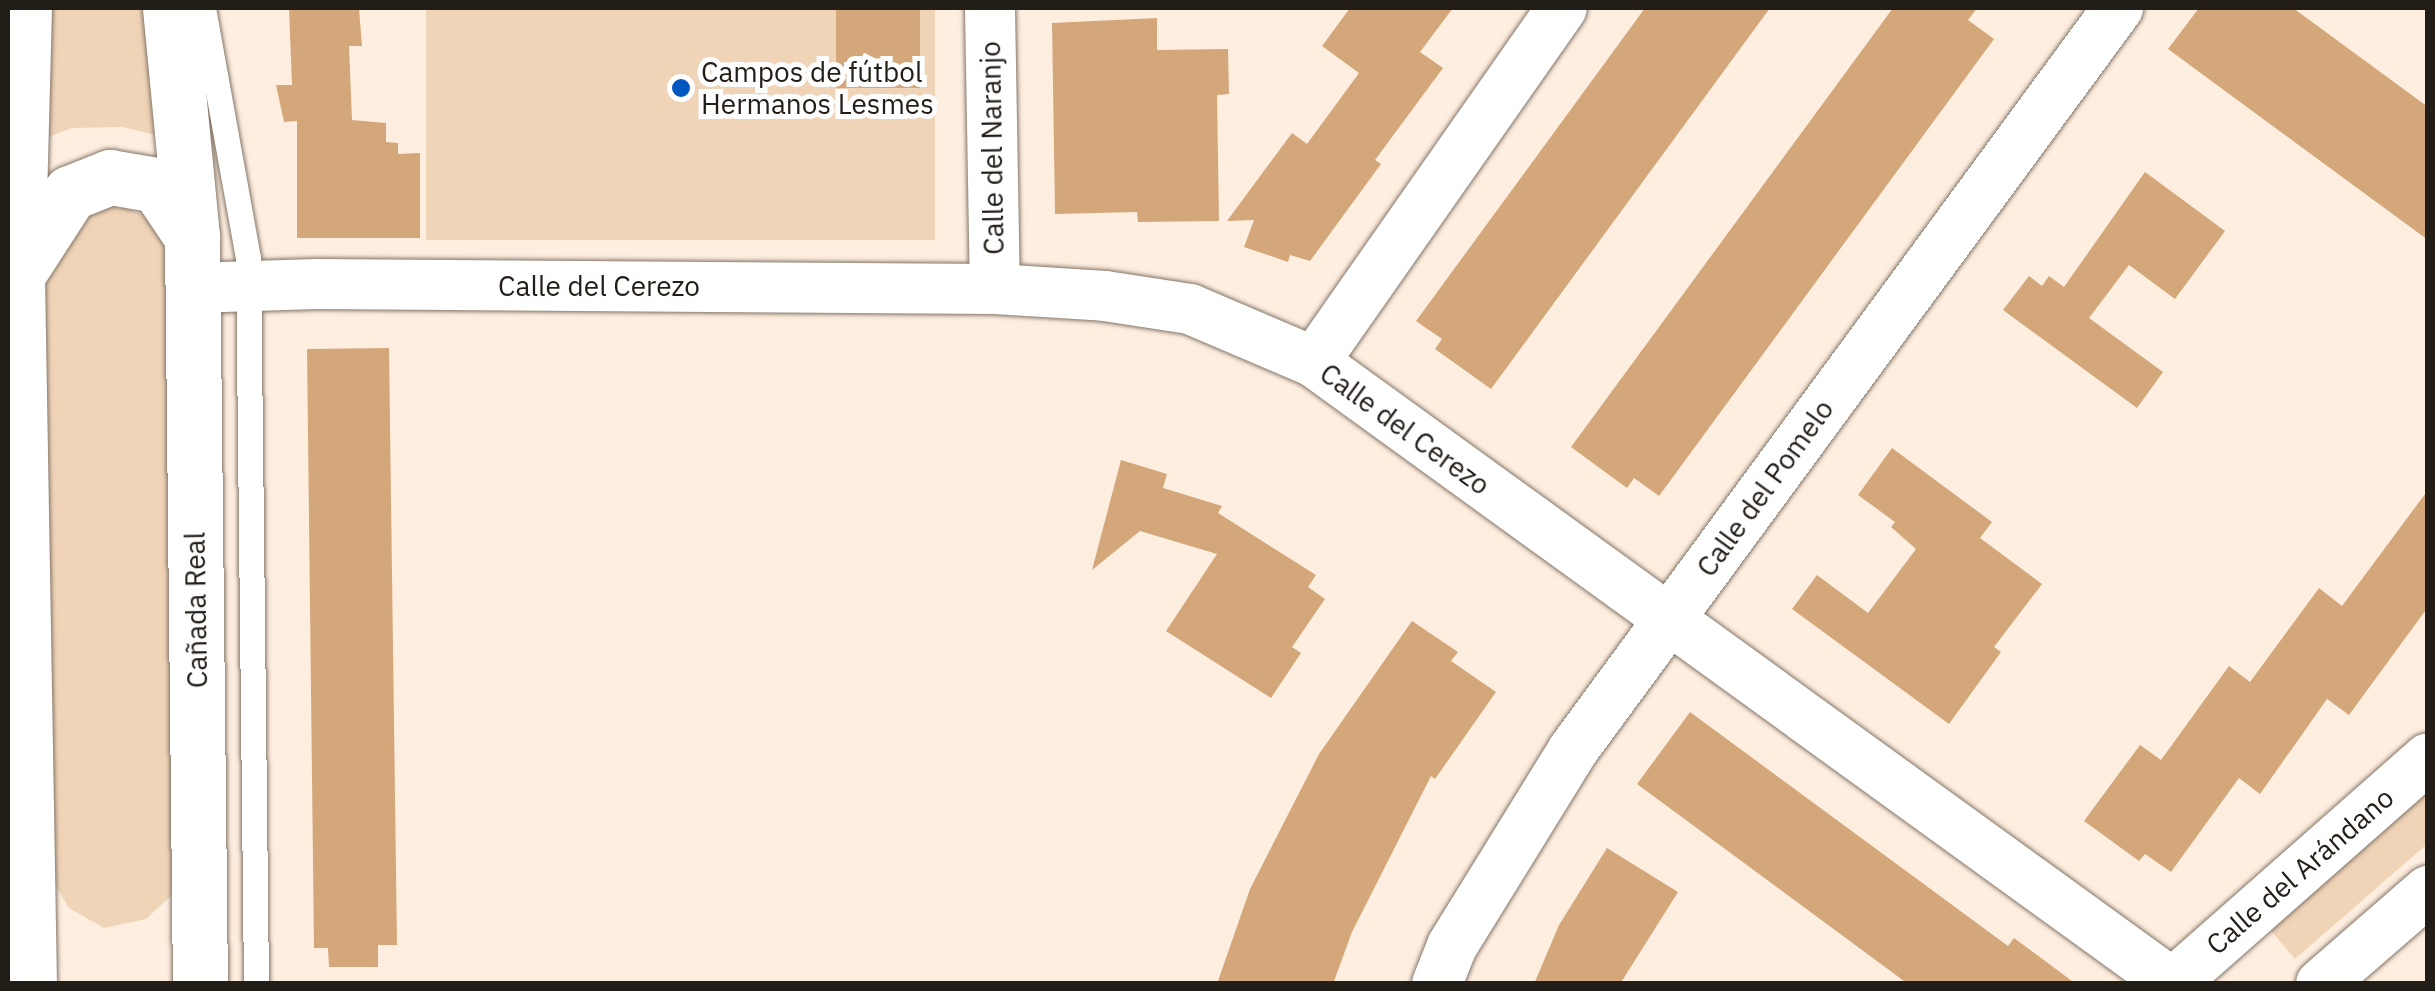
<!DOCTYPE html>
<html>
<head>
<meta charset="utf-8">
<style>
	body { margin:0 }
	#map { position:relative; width:2435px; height:991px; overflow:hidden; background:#feeee0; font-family:"IBM Plex Sans",sans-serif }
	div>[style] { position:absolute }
	.green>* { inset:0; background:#f0d4b8; transform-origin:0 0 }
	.building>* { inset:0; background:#d4a77b; transform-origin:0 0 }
	.roads { filter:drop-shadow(0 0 2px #837568) drop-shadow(0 0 2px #837568) }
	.service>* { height:25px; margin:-12.5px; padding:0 12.5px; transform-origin:12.5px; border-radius:12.5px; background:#fff }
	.minor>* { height:50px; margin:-25px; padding:0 25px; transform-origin:25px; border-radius:25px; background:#fff }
	.tertiary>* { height:55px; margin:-27.5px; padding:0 27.5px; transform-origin:27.5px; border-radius:27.5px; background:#fff }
	.dots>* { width:28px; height:28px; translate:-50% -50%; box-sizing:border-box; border:5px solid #fefefe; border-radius:50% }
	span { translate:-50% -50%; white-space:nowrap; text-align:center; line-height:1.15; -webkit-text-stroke:10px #fefefe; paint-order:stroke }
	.poi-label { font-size:28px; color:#231d18 }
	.left { translate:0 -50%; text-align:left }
	.street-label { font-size:28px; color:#231d18 }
	.frame { position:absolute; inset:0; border:10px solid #231d18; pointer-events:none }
</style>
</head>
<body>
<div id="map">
	<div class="green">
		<i style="clip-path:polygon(51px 8px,161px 8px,175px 140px,123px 127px,72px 128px,48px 137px)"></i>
		<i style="left:426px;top:8px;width:509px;height:232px"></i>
		<i style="clip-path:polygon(116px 206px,158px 219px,172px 232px,186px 882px,146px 919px,104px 928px,69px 908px,47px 871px,45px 272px,55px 246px,94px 208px)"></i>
		<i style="clip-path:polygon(2427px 777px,2427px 844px,2295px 959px,2262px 920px)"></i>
	</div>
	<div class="building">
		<i style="clip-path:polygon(289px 8px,359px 8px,362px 46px,349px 46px,352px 120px,386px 123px,386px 142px,398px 143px,398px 154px,420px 153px,420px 238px,297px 238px,297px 121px,284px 122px,276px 85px,292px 85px)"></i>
		<i style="left:836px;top:8px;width:84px;height:80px"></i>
		<i style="clip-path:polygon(1350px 8px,1453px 8px,1420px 52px,1443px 68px,1375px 160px,1381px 164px,1310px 261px,1290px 255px,1288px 262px,1244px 247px,1254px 220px,1227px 221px,1292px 133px,1307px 144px,1359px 73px,1322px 46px)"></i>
		<i style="clip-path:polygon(1645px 8px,1770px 8px,1491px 389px,1435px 349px,1442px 339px,1416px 321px)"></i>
		<i style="clip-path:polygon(1893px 8px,1977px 8px,1968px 20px,1994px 39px,1659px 496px,1634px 478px,1627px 488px,1571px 447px)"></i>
		<i style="clip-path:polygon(2199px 8px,2293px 8px,2428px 107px,2428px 240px,2168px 49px)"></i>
		<i style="clip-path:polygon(1157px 18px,1157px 50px,1228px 49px,1229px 94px,1217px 95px,1219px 221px,1138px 222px,1137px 212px,1055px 214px,1052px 23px)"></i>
		<i style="clip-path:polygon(2145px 172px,2225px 231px,2175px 299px,2129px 265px,2089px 318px,2163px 372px,2137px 408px,2003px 310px,2029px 276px,2042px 286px,2049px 276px,2064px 287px)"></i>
		<i style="clip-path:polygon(389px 348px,397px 945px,378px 945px,378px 967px,329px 967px,328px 948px,314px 948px,307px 349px)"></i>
		<i style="clip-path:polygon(1892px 448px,1992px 522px,1980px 538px,2042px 584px,1994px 647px,2001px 652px,1949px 724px,1792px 609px,1817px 575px,1868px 613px,1916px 549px,1891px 527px,1895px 522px,1858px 495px)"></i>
		<i style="clip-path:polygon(1121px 460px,1167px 474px,1163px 488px,1222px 506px,1218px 513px,1316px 575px,1308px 587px,1325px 599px,1292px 647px,1301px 653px,1271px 698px,1166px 631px,1217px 554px,1140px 531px,1092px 570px)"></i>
		<i style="clip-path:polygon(2428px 490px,2428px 607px,2349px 715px,2327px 699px,2260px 794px,2239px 778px,2171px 872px,2145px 854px,2139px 861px,2084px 821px,2140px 745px,2161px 760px,2229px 666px,2250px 682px,2319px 588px,2342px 606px)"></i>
		<i style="clip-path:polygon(1412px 621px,1458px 652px,1451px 661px,1496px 692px,1435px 779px,1431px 776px,1352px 932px,1333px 984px,1217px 984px,1250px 889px,1319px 754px)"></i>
		<i style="clip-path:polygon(1690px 712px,2008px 946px,2014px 938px,2076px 984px,1908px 984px,1637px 784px)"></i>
		<i style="clip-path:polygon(1607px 848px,1678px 892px,1620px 984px,1534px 984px,1559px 925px)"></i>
	</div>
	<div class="roads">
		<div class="service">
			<i style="left:203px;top:8px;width:254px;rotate:79.8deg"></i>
			<i style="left:248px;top:258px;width:726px;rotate:89.37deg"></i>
		</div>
		<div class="minor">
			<i style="left:990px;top:8px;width:281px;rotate:89deg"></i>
			<i style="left:192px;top:288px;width:124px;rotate:-1.8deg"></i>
			<i style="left:316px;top:284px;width:679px;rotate:0.42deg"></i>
			<i style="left:995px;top:289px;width:110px;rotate:3.6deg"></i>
			<i style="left:1105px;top:296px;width:86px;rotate:8.7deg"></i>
			<i style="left:1190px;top:309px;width:135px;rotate:23.1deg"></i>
			<i style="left:1314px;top:362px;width:1061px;rotate:35.91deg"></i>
			<i style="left:1314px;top:362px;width:432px;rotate:-55deg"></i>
			<i style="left:1437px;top:984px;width:41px;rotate:-68.5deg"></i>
			<i style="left:1452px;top:946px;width:230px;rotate:-58.3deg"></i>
			<i style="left:1573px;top:750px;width:921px;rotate:-53.7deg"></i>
			<i style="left:2172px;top:984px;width:341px;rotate:-41.4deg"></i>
			<i style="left:2321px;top:984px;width:142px;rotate:-41deg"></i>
		</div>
		<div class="tertiary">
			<i style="left:24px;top:8px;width:268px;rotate:91.5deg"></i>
			<i style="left:17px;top:276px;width:708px;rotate:89.03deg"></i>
			<i style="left:170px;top:8px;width:230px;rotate:84.5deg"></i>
			<i style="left:192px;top:237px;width:747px;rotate:89.39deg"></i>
			<i style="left:17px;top:275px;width:98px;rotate:-57.1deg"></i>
			<i style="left:70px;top:193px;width:43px;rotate:-21.8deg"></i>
			<i style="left:110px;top:177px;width:48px;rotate:9.7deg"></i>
			<i style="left:157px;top:185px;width:63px;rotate:56.1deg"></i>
		</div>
	</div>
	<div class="dots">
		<i style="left:681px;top:88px;background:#0357c1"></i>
	</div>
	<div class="poi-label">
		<span class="left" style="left:701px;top:88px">Campos de fútbol<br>Hermanos Lesmes</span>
	</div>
	<div class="street-label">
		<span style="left:992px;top:148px;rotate:-91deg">Calle del Naranjo</span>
		<span style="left:599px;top:286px">Calle del Cerezo</span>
		<span style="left:1405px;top:429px;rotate:36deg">Calle del Cerezo</span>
		<span style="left:1765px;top:488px;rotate:-54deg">Calle del Pomelo</span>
		<span style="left:196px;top:610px;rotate:-91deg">Cañada Real</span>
		<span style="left:2300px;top:871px;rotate:-41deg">Calle del Arándano</span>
	</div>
	<div class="frame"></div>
</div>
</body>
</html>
